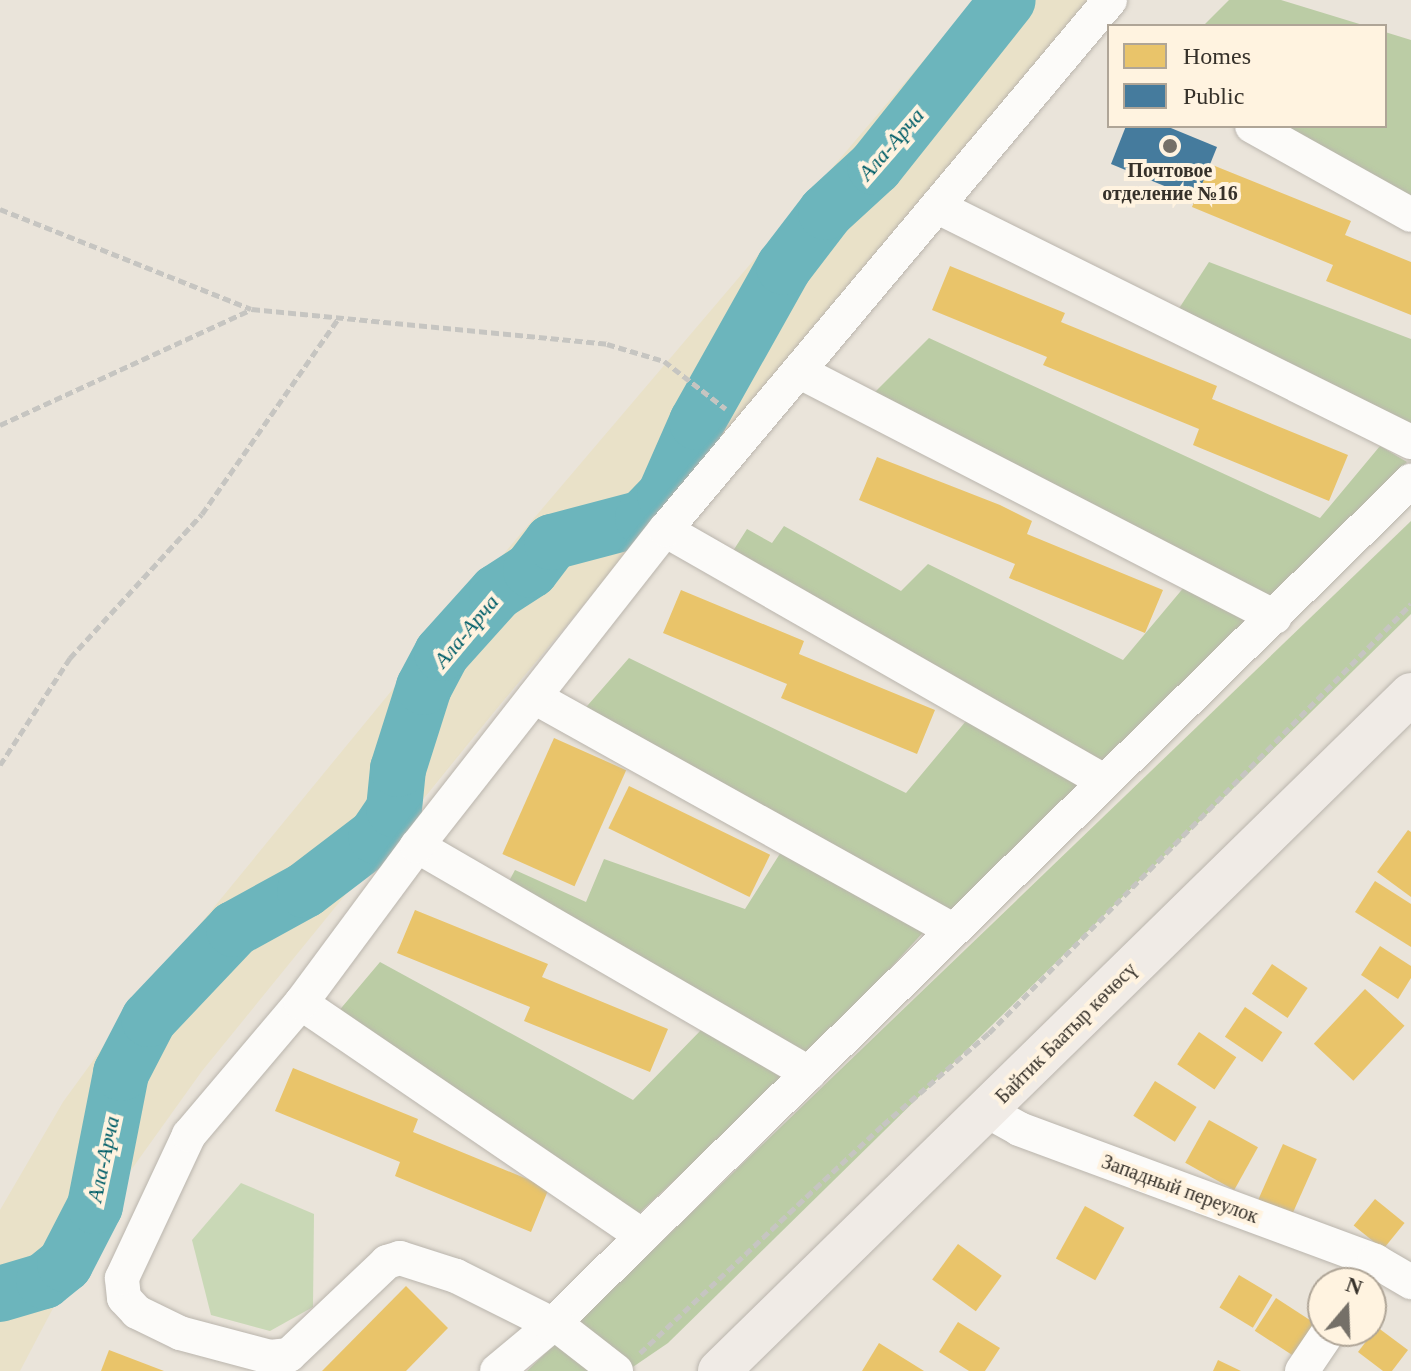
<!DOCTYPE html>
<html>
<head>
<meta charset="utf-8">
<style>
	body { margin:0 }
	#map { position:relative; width:1411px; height:1371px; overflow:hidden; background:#eae4da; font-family:"Times New Roman",serif }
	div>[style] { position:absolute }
	.green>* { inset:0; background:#c9d8b6 }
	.forest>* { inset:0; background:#bbcca5 }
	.sand>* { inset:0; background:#e9e1c8 }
	.homes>* { inset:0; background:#e9c46a; transform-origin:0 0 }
	.public>* { inset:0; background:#457b9d }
	.river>* { height:56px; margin:-28px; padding:0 28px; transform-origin:28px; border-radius:28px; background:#6cb5bc }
	.path>* { height:5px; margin-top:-2.5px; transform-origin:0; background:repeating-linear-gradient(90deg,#c6c5c1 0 8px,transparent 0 12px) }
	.roads { filter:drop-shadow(0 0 2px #bab5ad) drop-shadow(0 0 2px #bab5ad) }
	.minor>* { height:34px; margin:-17px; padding:0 17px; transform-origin:17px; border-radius:17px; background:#fcfbf9 }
	.major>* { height:42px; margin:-21px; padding:0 21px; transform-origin:21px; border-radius:21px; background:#f0ebe6 }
	.dots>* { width:22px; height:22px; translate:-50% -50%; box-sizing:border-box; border:4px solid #fff3e0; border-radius:50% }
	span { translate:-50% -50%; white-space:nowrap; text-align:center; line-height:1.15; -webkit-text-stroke:8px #fff3e0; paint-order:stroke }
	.poi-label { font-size:20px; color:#36312a; font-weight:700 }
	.street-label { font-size:20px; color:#36312a }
	.water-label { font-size:22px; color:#005e68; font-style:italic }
	.legend { position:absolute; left:1107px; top:24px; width:280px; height:104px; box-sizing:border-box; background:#fff3e0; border:2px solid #afa597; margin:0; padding:10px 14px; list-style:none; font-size:24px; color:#36312a }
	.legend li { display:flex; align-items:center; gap:16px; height:40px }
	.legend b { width:40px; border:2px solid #afa597 }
	.north { position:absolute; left:1307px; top:1267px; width:80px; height:80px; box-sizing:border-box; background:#fff3e0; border:2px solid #afa597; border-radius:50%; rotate:19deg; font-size:22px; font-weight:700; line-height:32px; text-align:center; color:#36312a }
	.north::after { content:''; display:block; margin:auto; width:28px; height:36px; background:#757068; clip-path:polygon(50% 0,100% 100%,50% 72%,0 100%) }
</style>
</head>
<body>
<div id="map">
	<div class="green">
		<i style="clip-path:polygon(241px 1183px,314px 1214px,313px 1307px,270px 1331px,211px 1315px,192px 1240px)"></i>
	</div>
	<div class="forest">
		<i style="clip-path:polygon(1229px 0,1281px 0,1366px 26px,1203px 26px)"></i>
		<i style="clip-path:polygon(1385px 32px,1411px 40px,1411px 199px,1283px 126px,1385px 126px)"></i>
		<i style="clip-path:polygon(1209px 262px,1411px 339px,1411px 431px,1178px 310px)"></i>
		<i style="clip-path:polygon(929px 338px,1320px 518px,1380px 446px,1407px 462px,1273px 602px,873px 394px)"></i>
		<i style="clip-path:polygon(1411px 521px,1411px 614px,668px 1343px,627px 1371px,527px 1371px)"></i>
		<i style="clip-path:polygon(784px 526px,901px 591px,928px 564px,1123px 660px,1185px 586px,1254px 623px,1108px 765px,726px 562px,747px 529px,772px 543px)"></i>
		<i style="clip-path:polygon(629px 658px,906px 793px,966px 721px,1079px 784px,949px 916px,581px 713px)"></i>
		<i style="clip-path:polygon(781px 852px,928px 927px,809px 1057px,502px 894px,515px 870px,586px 902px,604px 859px,745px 909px)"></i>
		<i style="clip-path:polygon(380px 962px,633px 1100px,702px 1029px,784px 1079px,637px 1215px,332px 1019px)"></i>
	</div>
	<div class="sand">
		<i style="clip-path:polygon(975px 0,1091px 0,499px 706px,202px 1071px,111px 1198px,20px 1371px,0 1371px,0 1210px,63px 1102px,132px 1007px,507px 550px)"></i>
	</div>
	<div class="homes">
		<i style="clip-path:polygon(1210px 164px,1351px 221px,1345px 235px,1411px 262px,1411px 315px,1326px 281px,1333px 265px,1192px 207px)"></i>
		<i style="clip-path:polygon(950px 266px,1065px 313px,1061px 322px,1217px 386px,1212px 399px,1348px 455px,1329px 501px,1193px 445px,1199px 429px,1043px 365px,1047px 357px,932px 310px)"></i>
		<i style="clip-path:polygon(877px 457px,1000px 505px,1032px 521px,1027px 534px,1163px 590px,1145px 633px,1009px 578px,1015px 564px,859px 500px)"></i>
		<i style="clip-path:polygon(681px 590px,804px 641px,799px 654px,935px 710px,917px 754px,781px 698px,787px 684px,663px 633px)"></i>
		<i style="left:554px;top:738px;width:79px;height:127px;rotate:24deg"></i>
		<i style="left:629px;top:786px;width:157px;height:47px;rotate:26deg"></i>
		<i style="clip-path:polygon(1408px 830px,1411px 832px,1411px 897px,1377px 872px)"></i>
		<i style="clip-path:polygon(1375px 881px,1411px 904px,1411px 947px,1355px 912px)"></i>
		<i style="clip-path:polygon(415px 910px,548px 964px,542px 977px,668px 1029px,650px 1072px,524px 1021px,530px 1007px,397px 953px)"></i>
		<i style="clip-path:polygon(1380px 946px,1411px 966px,1411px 978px,1398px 999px,1361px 975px)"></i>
		<i style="left:1272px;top:964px;width:43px;height:36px;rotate:34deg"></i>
		<i style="left:1365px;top:989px;width:54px;height:75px;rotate:43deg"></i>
		<i style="left:1245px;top:1007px;width:45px;height:36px;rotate:34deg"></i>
		<i style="left:1199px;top:1032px;width:45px;height:39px;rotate:34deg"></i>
		<i style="clip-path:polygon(293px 1068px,418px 1119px,413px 1132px,549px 1188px,531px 1232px,395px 1176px,400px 1162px,275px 1111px)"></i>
		<i style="left:1155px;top:1081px;width:49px;height:41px;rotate:32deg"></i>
		<i style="left:1209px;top:1120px;width:56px;height:49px;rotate:29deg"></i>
		<i style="left:1283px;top:1144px;width:37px;height:67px;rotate:24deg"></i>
		<i style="left:1375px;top:1199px;width:38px;height:34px;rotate:39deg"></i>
		<i style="left:1085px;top:1206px;width:45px;height:60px;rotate:29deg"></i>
		<i style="left:958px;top:1244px;width:54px;height:44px;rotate:36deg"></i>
		<i style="left:1239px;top:1275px;width:39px;height:38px;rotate:31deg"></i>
		<i style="clip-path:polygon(406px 1286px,448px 1328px,406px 1371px,322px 1371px)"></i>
		<i style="left:1276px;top:1298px;width:50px;height:39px;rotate:33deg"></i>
		<i style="clip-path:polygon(958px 1322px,1000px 1348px,985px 1371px,969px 1371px,939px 1352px)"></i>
		<i style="clip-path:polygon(1377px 1327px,1408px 1350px,1392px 1371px,1383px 1371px,1358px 1352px)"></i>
		<i style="clip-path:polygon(879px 1343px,924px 1371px,862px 1371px)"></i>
		<i style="clip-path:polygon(109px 1350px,164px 1371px,101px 1371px)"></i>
		<i style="clip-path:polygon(1218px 1360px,1241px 1371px,1213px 1371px)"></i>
	</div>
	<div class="public">
		<i style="clip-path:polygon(1126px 126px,1166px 126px,1217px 147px,1196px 199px,1111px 164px)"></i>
	</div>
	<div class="river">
		<i style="left:0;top:1294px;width:46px;rotate:-16.5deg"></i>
		<i style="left:44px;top:1281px;width:27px;rotate:-39deg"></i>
		<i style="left:65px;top:1264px;width:65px;rotate:-62.7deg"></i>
		<i style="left:95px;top:1206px;width:136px;rotate:-78.9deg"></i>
		<i style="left:121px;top:1073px;width:61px;rotate:-62.6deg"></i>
		<i style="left:149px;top:1019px;width:124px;rotate:-46.6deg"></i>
		<i style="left:234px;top:929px;width:81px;rotate:-28.8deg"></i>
		<i style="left:305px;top:890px;width:89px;rotate:-37.3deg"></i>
		<i style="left:376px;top:836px;width:32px;rotate:-56deg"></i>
		<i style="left:394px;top:809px;width:40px;rotate:-84.3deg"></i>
		<i style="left:398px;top:769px;width:86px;rotate:-72.4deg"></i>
		<i style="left:424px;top:687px;width:38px;rotate:-62deg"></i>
		<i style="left:442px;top:653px;width:82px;rotate:-48deg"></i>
		<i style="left:497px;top:592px;width:40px;rotate:-32.9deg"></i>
		<i style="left:531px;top:570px;width:35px;rotate:-53deg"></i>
		<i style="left:552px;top:542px;width:94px;rotate:-14.8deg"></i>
		<i style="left:643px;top:518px;width:32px;rotate:-46deg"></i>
		<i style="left:665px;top:495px;width:80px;rotate:-66.3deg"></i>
		<i style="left:697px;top:422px;width:178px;rotate:-60.7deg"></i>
		<i style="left:784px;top:267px;width:69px;rotate:-52.6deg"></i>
		<i style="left:826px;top:212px;width:67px;rotate:-42.6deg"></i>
		<i style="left:875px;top:167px;width:213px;rotate:-51.5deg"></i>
	</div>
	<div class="path">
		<i style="left:0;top:209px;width:270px;rotate:21.7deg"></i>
		<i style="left:0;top:425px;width:277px;rotate:-24.7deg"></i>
		<i style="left:252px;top:309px;width:357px;rotate:5.6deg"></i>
		<i style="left:607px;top:344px;width:59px;rotate:16.6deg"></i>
		<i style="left:664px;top:361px;width:78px;rotate:37.7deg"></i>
		<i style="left:0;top:765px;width:128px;rotate:-56.8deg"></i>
		<i style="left:70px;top:658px;width:195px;rotate:-47.5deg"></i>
		<i style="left:202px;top:514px;width:238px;rotate:-55.1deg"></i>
		<i style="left:640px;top:1353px;width:333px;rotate:-43.2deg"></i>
		<i style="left:883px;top:1125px;width:140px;rotate:-41deg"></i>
		<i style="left:989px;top:1033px;width:602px;rotate:-45.47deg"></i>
	</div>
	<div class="roads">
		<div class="minor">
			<i style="left:1252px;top:126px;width:182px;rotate:29.2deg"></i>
			<i style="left:938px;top:207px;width:528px;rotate:26.42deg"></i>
			<i style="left:802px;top:373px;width:532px;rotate:27.29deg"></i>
			<i style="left:665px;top:530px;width:506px;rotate:29.76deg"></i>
			<i style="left:534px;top:697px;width:479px;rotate:29.1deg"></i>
			<i style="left:417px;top:846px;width:453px;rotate:30.1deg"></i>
			<i style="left:301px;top:1003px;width:410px;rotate:34.3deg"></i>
			<i style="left:987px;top:1111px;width:37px;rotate:29deg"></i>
			<i style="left:1019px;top:1129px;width:380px;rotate:20.3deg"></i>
			<i style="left:1375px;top:1261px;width:42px;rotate:30.3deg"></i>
			<i style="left:497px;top:1371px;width:70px;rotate:-39.8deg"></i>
			<i style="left:551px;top:1326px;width:1206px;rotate:-44.5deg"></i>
			<i style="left:616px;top:1371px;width:68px;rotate:-142.1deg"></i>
			<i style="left:562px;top:1329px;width:119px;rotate:-153.4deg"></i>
			<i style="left:456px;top:1276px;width:59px;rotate:-162.2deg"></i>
			<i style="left:400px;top:1258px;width:14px;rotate:163deg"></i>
			<i style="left:387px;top:1262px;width:135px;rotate:136.5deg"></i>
			<i style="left:289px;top:1355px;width:19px;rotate:174deg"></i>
			<i style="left:270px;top:1357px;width:93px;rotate:-165.1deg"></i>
			<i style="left:180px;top:1333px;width:48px;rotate:-154deg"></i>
			<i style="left:137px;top:1312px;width:19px;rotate:-133deg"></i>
			<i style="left:124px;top:1298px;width:20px;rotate:-96deg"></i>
			<i style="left:122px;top:1278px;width:158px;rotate:-64.9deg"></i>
			<i style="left:189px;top:1135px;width:173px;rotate:-49.7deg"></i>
			<i style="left:301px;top:1003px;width:195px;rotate:-53.5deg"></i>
			<i style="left:417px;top:846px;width:402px;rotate:-51.9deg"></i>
			<i style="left:665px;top:530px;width:692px;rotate:-49.98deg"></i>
			<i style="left:1302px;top:1371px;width:48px;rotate:-56deg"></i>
		</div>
		<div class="major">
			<i style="left:719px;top:1371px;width:968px;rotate:-44.37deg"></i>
		</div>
	</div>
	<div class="dots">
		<i style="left:1170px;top:146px;background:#757068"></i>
	</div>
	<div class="poi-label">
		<span style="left:1170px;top:182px">Почтовое<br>отделение №16</span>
	</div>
	<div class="street-label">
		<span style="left:1066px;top:1033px;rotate:-45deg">Байтик Баатыр көчөсү</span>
		<span style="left:1180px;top:1189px;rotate:20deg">Западный переулок</span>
	</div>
	<div class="water-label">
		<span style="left:891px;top:144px;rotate:-49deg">Ала-Арча</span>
		<span style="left:466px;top:631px;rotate:-50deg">Ала-Арча</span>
		<span style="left:103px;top:1159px;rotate:-78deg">Ала-Арча</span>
	</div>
	<ul class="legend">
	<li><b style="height:22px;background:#e9c46a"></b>Homes</li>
	<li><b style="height:22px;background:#457b9d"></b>Public</li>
	</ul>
	<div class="north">N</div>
</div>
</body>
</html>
